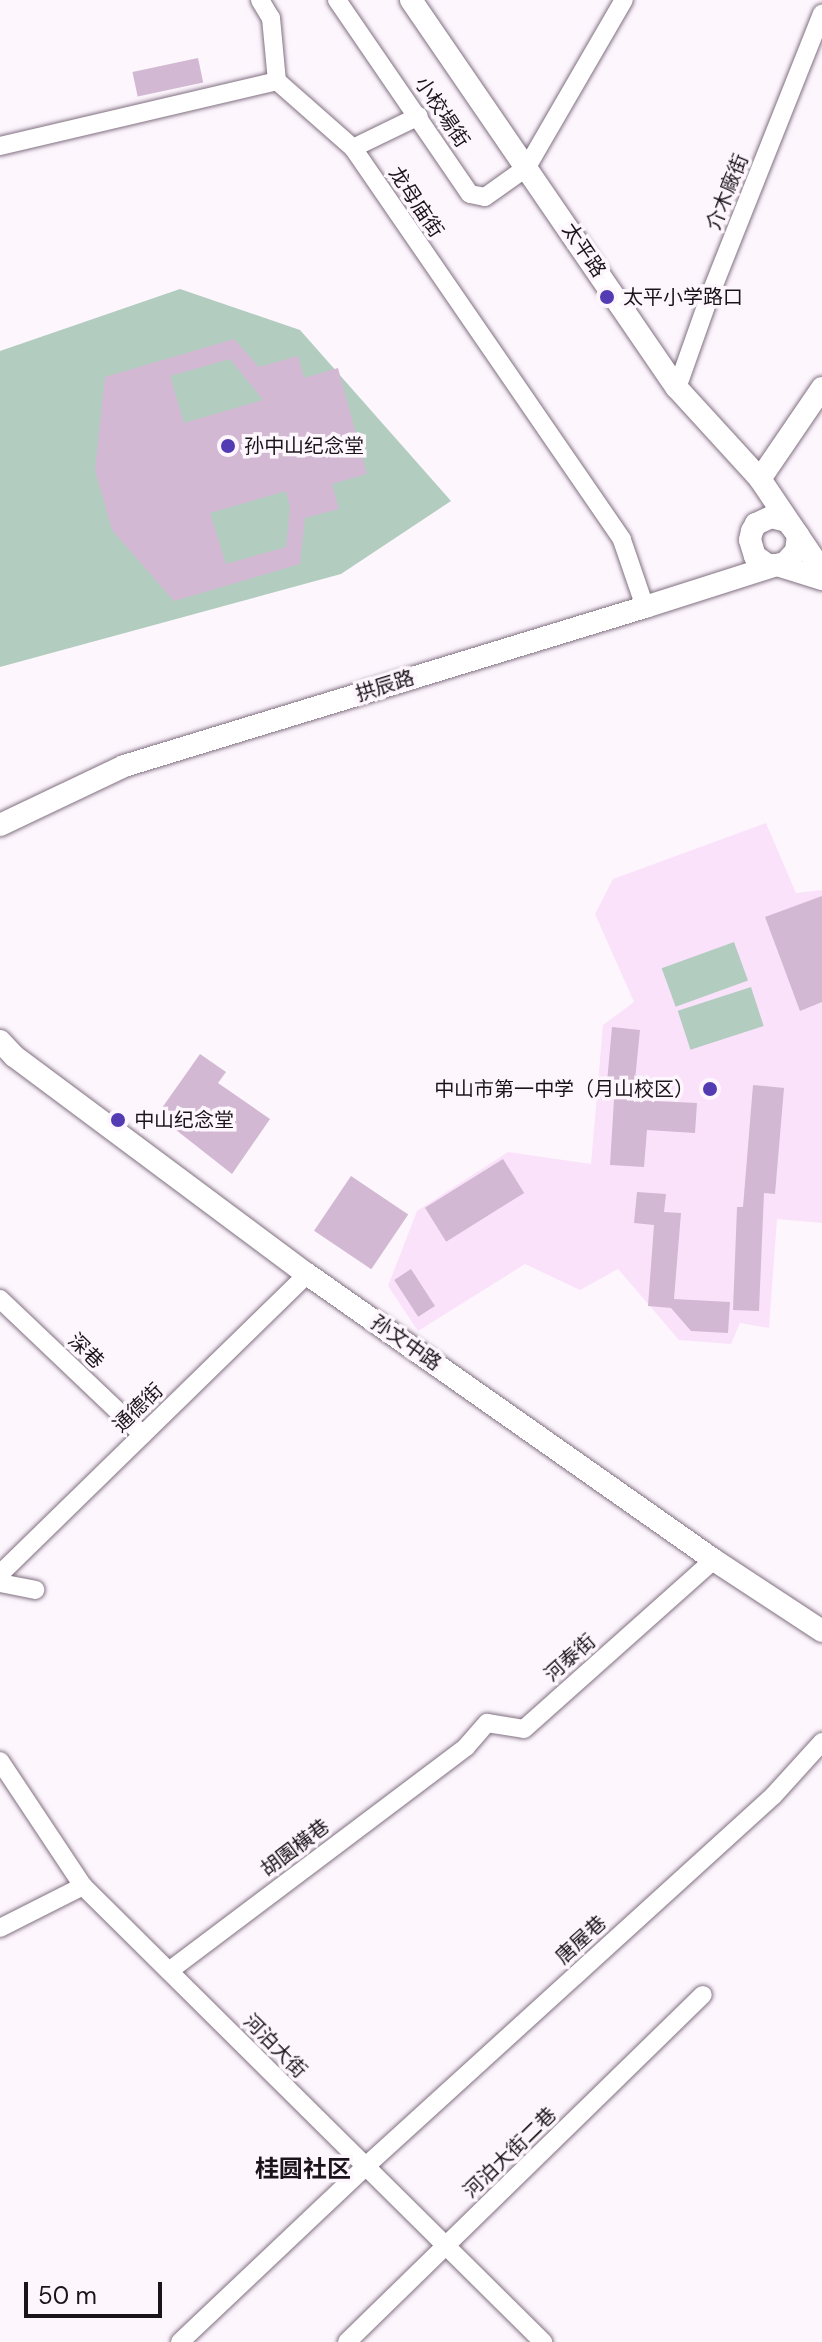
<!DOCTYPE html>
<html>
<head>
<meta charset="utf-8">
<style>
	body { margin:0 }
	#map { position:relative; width:822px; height:2342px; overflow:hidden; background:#fdf6fd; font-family:"DM Sans","Noto Sans SC",sans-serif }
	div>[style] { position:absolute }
	.built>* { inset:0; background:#fbe2fb }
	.green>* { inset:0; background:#b2ccbf; transform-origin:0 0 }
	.building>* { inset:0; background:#d2b8d2; transform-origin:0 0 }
	.roads { filter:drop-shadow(0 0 2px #807080) drop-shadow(0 0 2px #807080) }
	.minor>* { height:18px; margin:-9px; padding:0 9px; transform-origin:9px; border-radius:9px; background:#fff }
	.tertiary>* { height:22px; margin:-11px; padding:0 11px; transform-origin:11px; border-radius:11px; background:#fff }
	.dots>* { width:22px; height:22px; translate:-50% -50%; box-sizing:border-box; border:4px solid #fdf6fd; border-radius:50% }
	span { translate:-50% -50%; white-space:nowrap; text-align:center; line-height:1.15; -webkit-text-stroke:7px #fdf6fd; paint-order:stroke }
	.street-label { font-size:20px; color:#1b151b }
	.poi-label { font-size:20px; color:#1b151b }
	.left { translate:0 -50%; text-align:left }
	.right { translate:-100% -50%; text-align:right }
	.quarter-label { font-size:24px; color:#1b151b; font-weight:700 }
	.scale { position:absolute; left:24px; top:2282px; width:138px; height:36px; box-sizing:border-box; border:4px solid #1b151b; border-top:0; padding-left:10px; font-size:24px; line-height:28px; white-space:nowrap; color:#1b151b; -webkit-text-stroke:6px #fdf6fd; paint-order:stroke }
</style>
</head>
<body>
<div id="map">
	<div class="built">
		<i style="clip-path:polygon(766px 823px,796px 893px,822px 890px,822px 1223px,777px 1219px,769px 1328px,740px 1323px,731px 1344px,679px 1340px,618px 1269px,580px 1290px,525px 1264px,418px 1331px,388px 1286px,417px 1211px,508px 1152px,591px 1164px,603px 1025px,634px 1002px,595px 914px,613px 879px)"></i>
	</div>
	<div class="green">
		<i style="clip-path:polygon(180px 289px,300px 330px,451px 501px,341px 574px,0 667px,0 351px)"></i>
		<i style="left:734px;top:942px;width:41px;height:77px;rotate:70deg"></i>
		<i style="left:751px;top:987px;width:41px;height:77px;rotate:72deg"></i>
	</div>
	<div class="building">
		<i style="left:198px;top:58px;width:25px;height:67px;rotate:78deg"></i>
		<i style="clip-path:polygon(evenodd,234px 339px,259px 367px,298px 356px,304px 378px,338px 368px,367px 474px,332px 484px,339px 509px,305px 518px,300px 564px,174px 601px,112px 530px,95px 470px,105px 377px,234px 339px,230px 359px,263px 400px,184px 423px,170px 376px,230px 359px,234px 339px,286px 491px,290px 508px,286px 547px,226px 564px,210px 513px,286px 491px)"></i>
		<i style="clip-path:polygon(822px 896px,822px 1002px,800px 1011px,765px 917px)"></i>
		<i style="clip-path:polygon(612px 1027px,640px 1030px,633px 1100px,697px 1103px,695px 1133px,647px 1130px,644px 1167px,610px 1165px,615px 1083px,607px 1082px)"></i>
		<i style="clip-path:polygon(200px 1054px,226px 1072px,218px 1083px,270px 1119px,232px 1174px,157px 1115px)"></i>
		<i style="clip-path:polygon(753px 1085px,784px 1088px,775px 1194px,764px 1193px,759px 1311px,733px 1310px,737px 1207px,743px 1207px)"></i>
		<i style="left:503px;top:1159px;width:40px;height:92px;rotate:58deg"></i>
		<i style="left:351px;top:1176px;width:69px;height:66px;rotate:34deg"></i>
		<i style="clip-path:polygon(637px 1192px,666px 1194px,664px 1212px,681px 1213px,674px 1299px,730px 1302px,728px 1333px,691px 1331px,671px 1308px,648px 1306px,654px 1225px,634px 1223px)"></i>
		<i style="left:411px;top:1269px;width:44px;height:20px;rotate:57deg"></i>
	</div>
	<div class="roads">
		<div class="minor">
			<i style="left:260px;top:0;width:21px;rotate:59deg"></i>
			<i style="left:271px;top:18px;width:63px;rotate:84.6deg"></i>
			<i style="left:337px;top:0;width:235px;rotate:55.6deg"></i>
			<i style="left:470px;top:194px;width:15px;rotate:11deg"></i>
			<i style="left:485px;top:197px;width:52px;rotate:-35.5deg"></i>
			<i style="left:527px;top:167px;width:193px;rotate:-59.9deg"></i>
			<i style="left:0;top:146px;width:285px;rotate:-13.2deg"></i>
			<i style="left:277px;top:81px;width:101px;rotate:41.4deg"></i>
			<i style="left:353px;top:148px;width:475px;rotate:55.5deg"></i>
			<i style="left:622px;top:540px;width:71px;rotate:71.1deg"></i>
			<i style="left:353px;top:148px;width:73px;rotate:-25.9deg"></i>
			<i style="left:677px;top:388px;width:99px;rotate:-70.5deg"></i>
			<i style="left:710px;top:295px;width:303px;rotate:-68.3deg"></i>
			<i style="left:0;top:1299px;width:197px;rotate:43.6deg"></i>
			<i style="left:0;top:1574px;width:429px;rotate:-44.3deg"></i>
			<i style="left:0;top:1583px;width:36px;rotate:11deg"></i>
			<i style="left:0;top:1761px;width:150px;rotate:56.4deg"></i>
			<i style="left:83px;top:1886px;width:648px;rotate:44.75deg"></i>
			<i style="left:0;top:1928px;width:93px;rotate:-26.8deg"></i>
			<i style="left:169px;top:1971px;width:372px;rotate:-37deg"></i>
			<i style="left:466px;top:1747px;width:32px;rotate:-49deg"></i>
			<i style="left:487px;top:1723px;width:37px;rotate:9deg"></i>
			<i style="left:524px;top:1729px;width:254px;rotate:-41.7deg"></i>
			<i style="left:180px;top:2342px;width:256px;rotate:-43.4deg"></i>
			<i style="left:366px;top:2166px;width:551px;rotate:-42.28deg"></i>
			<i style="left:774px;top:1795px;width:72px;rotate:-47.8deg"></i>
			<i style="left:347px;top:2342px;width:497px;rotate:-44.3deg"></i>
		</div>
		<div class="tertiary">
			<i style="left:411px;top:0;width:470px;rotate:55.6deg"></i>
			<i style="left:677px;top:388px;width:123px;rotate:47.6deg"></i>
			<i style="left:760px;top:479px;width:111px;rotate:56deg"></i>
			<i style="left:760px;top:479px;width:110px;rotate:-55.7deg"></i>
			<i style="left:0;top:825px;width:137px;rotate:-25.4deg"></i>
			<i style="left:124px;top:766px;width:545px;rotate:-16.97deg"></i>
			<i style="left:645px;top:607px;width:139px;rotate:-17.7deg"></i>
			<i style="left:777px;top:565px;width:8px;rotate:-14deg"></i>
			<i style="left:785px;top:563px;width:16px;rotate:-47deg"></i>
			<i style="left:796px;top:551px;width:16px;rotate:-83deg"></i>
			<i style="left:798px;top:535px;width:18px;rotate:-128deg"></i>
			<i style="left:787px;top:521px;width:16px;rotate:-166deg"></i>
			<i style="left:771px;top:517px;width:17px;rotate:155deg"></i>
			<i style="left:756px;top:524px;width:8px;rotate:120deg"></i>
			<i style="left:752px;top:531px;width:9px;rotate:103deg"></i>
			<i style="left:750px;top:540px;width:17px;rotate:73deg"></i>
			<i style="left:755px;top:556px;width:16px;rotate:35deg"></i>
			<i style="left:768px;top:565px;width:9px"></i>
			<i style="left:777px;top:565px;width:47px;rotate:17.3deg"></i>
			<i style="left:0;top:1041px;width:21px;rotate:47deg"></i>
			<i style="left:14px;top:1056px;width:365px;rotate:36.7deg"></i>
			<i style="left:307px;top:1274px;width:497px;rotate:35.1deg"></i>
			<i style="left:714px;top:1560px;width:129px;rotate:33.3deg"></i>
		</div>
	</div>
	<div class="dots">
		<i style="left:607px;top:297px;background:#533cb3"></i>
		<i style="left:228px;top:446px;background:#533cb3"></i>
		<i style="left:710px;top:1089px;background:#533cb3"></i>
		<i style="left:118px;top:1120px;background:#533cb3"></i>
	</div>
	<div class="street-label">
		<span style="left:442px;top:112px;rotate:56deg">小校場街</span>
		<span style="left:727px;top:192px;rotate:-68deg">介木廠街</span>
		<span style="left:416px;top:202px;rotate:56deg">龙母庙街</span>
		<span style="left:584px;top:250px;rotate:56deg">太平路</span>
		<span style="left:385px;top:686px;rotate:-17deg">拱辰路</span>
		<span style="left:406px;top:1343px;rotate:35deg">孙文中路</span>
		<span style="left:86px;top:1351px;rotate:44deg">深巷</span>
		<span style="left:138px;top:1408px;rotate:-44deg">通德街</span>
		<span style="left:570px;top:1658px;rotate:-42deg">河泰街</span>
		<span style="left:295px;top:1848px;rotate:-37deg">胡園橫巷</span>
		<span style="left:581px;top:1940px;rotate:-42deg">唐屋巷</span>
		<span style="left:275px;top:2046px;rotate:45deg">河泊大街</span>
		<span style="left:510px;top:2153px;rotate:-44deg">河泊大街二巷</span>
	</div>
	<div class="poi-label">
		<span class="left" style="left:623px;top:297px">太平小学路口</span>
		<span class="left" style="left:244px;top:446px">孙中山纪念堂</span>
		<span class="right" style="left:694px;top:1089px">中山市第一中学（月山校区）</span>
		<span class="left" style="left:134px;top:1120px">中山纪念堂</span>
	</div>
	<div class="quarter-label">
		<span style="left:303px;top:2169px">桂圆社区</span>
	</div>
	<div class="scale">50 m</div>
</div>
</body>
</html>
